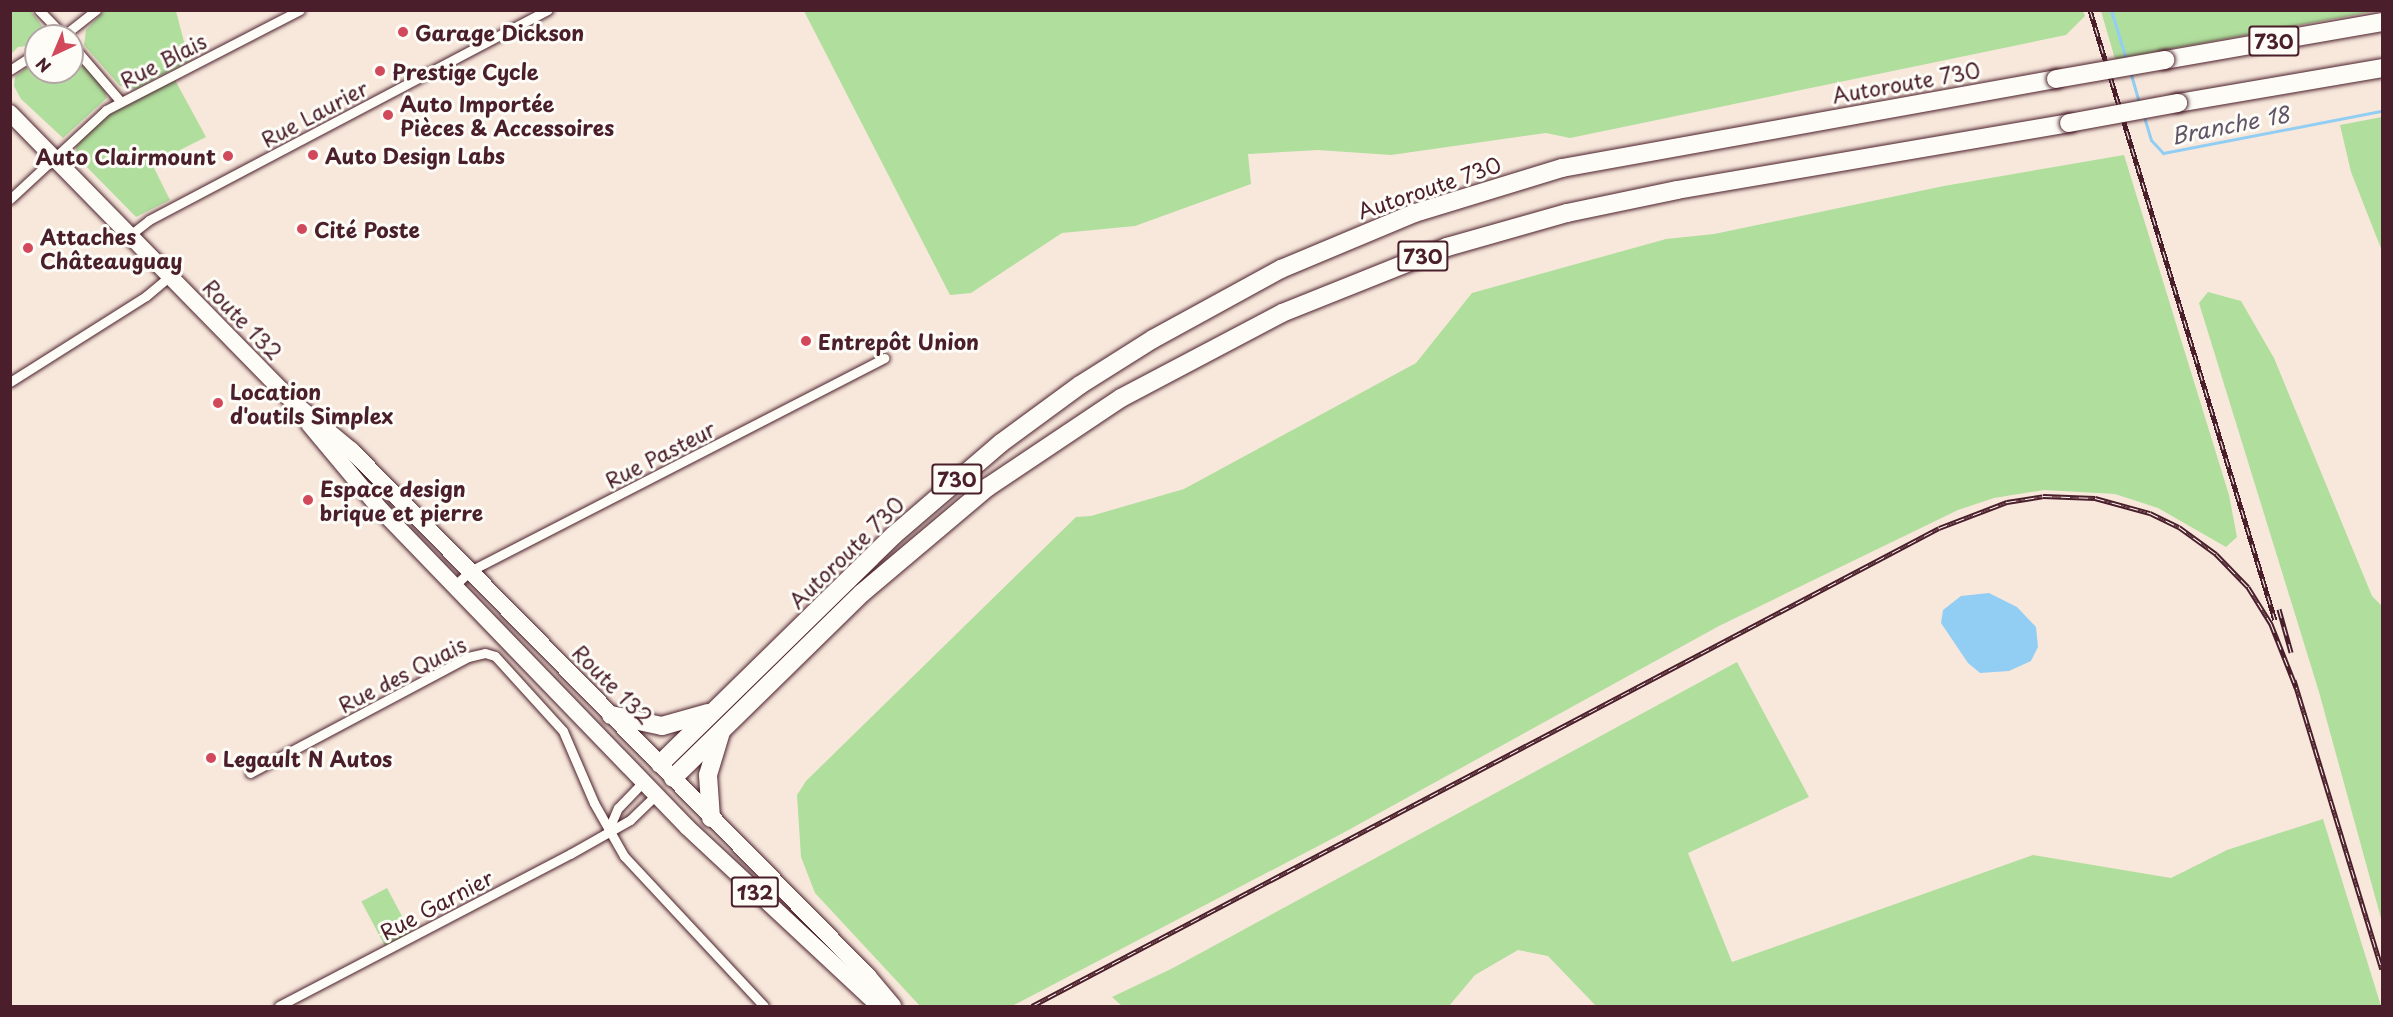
<!DOCTYPE html>
<html>
<head>
<meta charset="utf-8">
<style>
	body { margin:0 }
	#map { position:relative; width:2393px; height:1017px; overflow:hidden; background:#f8e8dc; font-family:"Playpen Sans",sans-serif }
	div>[style] { position:absolute }
	.green>* { inset:0; background:#b0de9d; transform-origin:0 0 }
	.water>* { inset:0; background:#92cef3 }
	.stream>* { height:3px; margin:-1.5px; padding:0 1.5px; transform-origin:1.5px; border-radius:1.5px; background:#92cef3 }
	.roads { filter:drop-shadow(0 0 2px #4a1f2b) drop-shadow(0 0 2px #4a1f2b) }
	.minor>* { height:9px; margin:-4.5px; padding:0 4.5px; transform-origin:4.5px; border-radius:4.5px; background:#fdfcf7 }
	.trunk>* { height:16px; margin:-8px; padding:0 8px; transform-origin:8px; border-radius:8px; background:#fdfcf7 }
	.motorway>* { height:18px; margin:-9px; padding:0 9px; transform-origin:9px; border-radius:9px; background:#fdfcf7 }
	.rail>* { height:5px; margin-top:-2.5px; transform-origin:0; background:repeating-linear-gradient(90deg,#fdfcf7 0 9px,#4a1f2b 0 18px); box-sizing:border-box; border-block:2px solid #4a1f2b }
	.bridges { filter:drop-shadow(0 0 2px #4a1f2b) drop-shadow(0 0 2px #4a1f2b) }
	.motorway-bridge>* { height:18px; margin:-9px; padding:0 9px; transform-origin:9px; border-radius:9px; background:#fdfcf7 }
	.dots>* { width:16px; height:16px; translate:-50% -50%; box-sizing:border-box; border:3px solid #fdfcf7; border-radius:50% }
	span { translate:-50% -50%; white-space:nowrap; text-align:center; line-height:1.15; -webkit-text-stroke:6px #fdfcf7; paint-order:stroke }
	.shield-label span { padding:2px 4px; background:#fdfcf7; border:2px solid; border-radius:4px; -webkit-text-stroke-width:0 }
	.shield-label { font-size:20px; color:#4a1f2b; font-weight:700 }
	.poi-label { font-size:21px; color:#4a1f2b; font-weight:700 }
	.left { translate:0 -50%; text-align:left }
	.right { translate:-100% -50%; text-align:right }
	.street-label { font-size:21px; color:#4a1f2b }
	.water-label { font-size:22px; color:#605467; font-style:italic }
	.frame { position:absolute; inset:0; border:12px solid #4a1f2b; pointer-events:none }
	.north { position:absolute; left:24px; top:24px; width:60px; height:60px; box-sizing:border-box; background:#fdfcf7; border:2px solid #b5a4a5; border-radius:50%; rotate:224deg; font-size:16px; font-weight:700; line-height:24px; text-align:center; color:#4a1f2b }
	.north::after { content:''; display:block; margin:auto; width:21px; height:27px; background:#d1495b; clip-path:polygon(50% 0,100% 100%,50% 72%,0 100%) }
</style>
</head>
<body>
<div id="map">
	<div class="green">
		<i style="clip-path:polygon(11px 10px,31px 11px,45px 30px,44px 36px,36px 36px,36px 45px,18px 47px,11px 54px)"></i>
		<i style="clip-path:polygon(2382px 10px,2115px 59px,2101px 11px,2101px 10px)"></i>
		<i style="clip-path:polygon(104px 11px,176px 11px,189px 61px,135px 89px,120px 86px,84px 45px,86px 30px)"></i>
		<i style="clip-path:polygon(2083px 11px,2085px 16px,2066px 35px,1570px 138px,1546px 133px,1391px 155px,1318px 150px,1248px 154px,1251px 184px,1135px 226px,1062px 233px,971px 293px,950px 295px,804px 11px)"></i>
		<i style="clip-path:polygon(72px 54px,103px 86px,107px 98px,63px 138px,21px 99px,14px 86px,15px 77px,36px 60px,36px 72px,72px 72px)"></i>
		<i style="clip-path:polygon(175px 80px,206px 137px,152px 164px,170px 200px,136px 217px,77px 157px,76px 147px,103px 116px)"></i>
		<i style="clip-path:polygon(2382px 117px,2382px 251px,2351px 172px,2340px 125px)"></i>
		<i style="clip-path:polygon(2124px 155px,2229px 495px,2237px 537px,2226px 547px,2158px 508px,2115px 494px,2044px 490px,1994px 498px,1958px 510px,1719px 626px,1343px 833px,1012px 1006px,920px 1006px,815px 893px,801px 857px,797px 795px,806px 781px,1076px 517px,1091px 516px,1184px 489px,1416px 363px,1472px 293px,1666px 239px,1714px 234px,1944px 186px)"></i>
		<i style="clip-path:polygon(2208px 292px,2241px 301px,2274px 358px,2372px 596px,2382px 606px,2382px 922px,2319px 692px,2199px 303px)"></i>
		<i style="clip-path:polygon(1737px 662px,1809px 797px,1688px 853px,1732px 962px,2033px 855px,2171px 878px,2227px 850px,2323px 819px,2381px 1006px,1596px 1006px,1548px 956px,1518px 950px,1475px 975px,1449px 1006px,1122px 1006px,1112px 997px,1173px 968px)"></i>
		<i style="left:387px;top:888px;width:51px;height:29px;rotate:62deg"></i>
	</div>
	<div class="water">
		<i style="clip-path:polygon(1989px 593px,2017px 607px,2036px 627px,2038px 647px,2031px 661px,2009px 671px,1980px 673px,1968px 663px,1941px 623px,1943px 610px,1961px 596px)"></i>
	</div>
	<div class="stream">
		<i style="left:2111px;top:10px;width:51px;rotate:73deg"></i>
		<i style="left:2130px;top:71px;width:32px;rotate:74deg"></i>
		<i style="left:2144px;top:117px;width:24px;rotate:73deg"></i>
		<i style="left:2151px;top:140px;width:18px;rotate:47deg"></i>
		<i style="left:2163px;top:153px;width:223px;rotate:-10.9deg"></i>
	</div>
	<div class="roads">
		<div class="minor">
			<i style="left:39px;top:10px;width:36px;rotate:46deg"></i>
			<i style="left:63px;top:36px;width:42px;rotate:-38.2deg"></i>
			<i style="left:72px;top:45px;width:75px;rotate:49.3deg"></i>
			<i style="left:10px;top:70px;width:31px;rotate:-33deg"></i>
			<i style="left:10px;top:199px;width:131px;rotate:-42.8deg"></i>
			<i style="left:106px;top:110px;width:218px;rotate:-27.3deg"></i>
			<i style="left:130px;top:235px;width:24px;rotate:-38deg"></i>
			<i style="left:149px;top:220px;width:451px;rotate:-27.8deg"></i>
			<i style="left:10px;top:382px;width:161px;rotate:-32.3deg"></i>
			<i style="left:146px;top:296px;width:31px;rotate:-40deg"></i>
			<i style="left:454px;top:586px;width:22px;rotate:-43deg"></i>
			<i style="left:470px;top:571px;width:466px;rotate:-27.2deg"></i>
			<i style="left:250px;top:773px;width:247px;rotate:-28deg"></i>
			<i style="left:468px;top:657px;width:17px;rotate:-13deg"></i>
			<i style="left:485px;top:653px;width:10px;rotate:17deg"></i>
			<i style="left:495px;top:656px;width:101px;rotate:47.8deg"></i>
			<i style="left:563px;top:731px;width:78px;rotate:66.7deg"></i>
			<i style="left:594px;top:803px;width:61px;rotate:60.5deg"></i>
			<i style="left:624px;top:856px;width:205px;rotate:47deg"></i>
			<i style="left:608px;top:831px;width:25px;rotate:-67deg"></i>
			<i style="left:618px;top:808px;width:37px;rotate:-46deg"></i>
			<i style="left:279px;top:1006px;width:328px;rotate:-27.6deg"></i>
			<i style="left:570px;top:854px;width:69px;rotate:-29.5deg"></i>
			<i style="left:630px;top:820px;width:36px;rotate:-44deg"></i>
		</div>
		<div class="trunk">
			<i style="left:10px;top:113px;width:404px;rotate:45.6deg"></i>
			<i style="left:293px;top:402px;width:75px;rotate:39.6deg"></i>
			<i style="left:351px;top:450px;width:738px;rotate:45.49deg"></i>
			<i style="left:868px;top:976px;width:39px;rotate:50deg"></i>
			<i style="left:309px;top:424px;width:112px;rotate:50.1deg"></i>
			<i style="left:381px;top:510px;width:441px;rotate:46deg"></i>
			<i style="left:687px;top:827px;width:262px;rotate:43deg"></i>
		</div>
		<div class="motorway">
			<i style="left:2165px;top:60px;width:220px;rotate:-9.9deg"></i>
			<i style="left:2178px;top:103px;width:207px;rotate:-9.7deg"></i>
			<i style="left:611px;top:715px;width:52px;rotate:12.2deg"></i>
			<i style="left:662px;top:726px;width:48px;rotate:-15.8deg"></i>
			<i style="left:660px;top:764px;width:327px;rotate:-44.4deg"></i>
			<i style="left:894px;top:535px;width:141px;rotate:-40.7deg"></i>
			<i style="left:1001px;top:443px;width:98px;rotate:-36.3deg"></i>
			<i style="left:1080px;top:385px;width:86px;rotate:-32.2deg"></i>
			<i style="left:1153px;top:339px;width:146px;rotate:-28.7deg"></i>
			<i style="left:1281px;top:269px;width:145px;rotate:-22.7deg"></i>
			<i style="left:1415px;top:213px;width:154px;rotate:-17deg"></i>
			<i style="left:1562px;top:168px;width:502px;rotate:-10.21deg"></i>
			<i style="left:673px;top:778px;width:264px;rotate:-44.4deg"></i>
			<i style="left:862px;top:593px;width:165px;rotate:-40.1deg"></i>
			<i style="left:988px;top:487px;width:160px;rotate:-33.8deg"></i>
			<i style="left:1121px;top:398px;width:182px;rotate:-27.8deg"></i>
			<i style="left:1282px;top:313px;width:178px;rotate:-21.8deg"></i>
			<i style="left:1447px;top:247px;width:125px;rotate:-15.8deg"></i>
			<i style="left:1567px;top:213px;width:112px;rotate:-11.8deg"></i>
			<i style="left:1677px;top:190px;width:398px;rotate:-9.7deg"></i>
			<i style="left:711px;top:818px;width:43px;rotate:-94deg"></i>
			<i style="left:708px;top:775px;width:45px;rotate:-73.2deg"></i>
		</div>
	</div>
	<div class="rail">
		<i style="left:2090px;top:10px;width:637px;rotate:73.13deg"></i>
		<i style="left:2279px;top:609px;width:45px;rotate:74.4deg"></i>
		<i style="left:2294px;top:680px;width:302px;rotate:73.1deg"></i>
		<i style="left:1032px;top:1006px;width:1025px;rotate:-27.79deg"></i>
		<i style="left:1939px;top:528px;width:73px;rotate:-20.9deg"></i>
		<i style="left:2007px;top:502px;width:36px;rotate:-9deg"></i>
		<i style="left:2043px;top:496px;width:52px;rotate:2.2deg"></i>
		<i style="left:2095px;top:498px;width:57px;rotate:15.3deg"></i>
		<i style="left:2150px;top:513px;width:32px;rotate:26deg"></i>
		<i style="left:2179px;top:527px;width:46px;rotate:36.1deg"></i>
		<i style="left:2216px;top:554px;width:46px;rotate:45.9deg"></i>
		<i style="left:2248px;top:587px;width:44px;rotate:58.1deg"></i>
		<i style="left:2271px;top:624px;width:68px;rotate:68.4deg"></i>
	</div>
	<div class="bridges">
		<div class="motorway-bridge">
			<i style="left:2056px;top:79px;width:111px;rotate:-9.9deg"></i>
			<i style="left:2069px;top:123px;width:111px;rotate:-10.4deg"></i>
		</div>
	</div>
	<div class="dots">
		<i style="left:403px;top:32px;background:#d1495b"></i>
		<i style="left:380px;top:71px;background:#d1495b"></i>
		<i style="left:388px;top:115px;background:#d1495b"></i>
		<i style="left:313px;top:155px;background:#d1495b"></i>
		<i style="left:228px;top:156px;background:#d1495b"></i>
		<i style="left:302px;top:229px;background:#d1495b"></i>
		<i style="left:28px;top:248px;background:#d1495b"></i>
		<i style="left:806px;top:341px;background:#d1495b"></i>
		<i style="left:218px;top:403px;background:#d1495b"></i>
		<i style="left:308px;top:500px;background:#d1495b"></i>
		<i style="left:211px;top:758px;background:#d1495b"></i>
	</div>
	<div class="shield-label">
		<span style="left:2274px;top:41px">730</span>
		<span style="left:1423px;top:256px">730</span>
		<span style="left:957px;top:479px">730</span>
		<span style="left:755px;top:892px">132</span>
	</div>
	<div class="poi-label">
		<span class="left" style="left:415px;top:32px">Garage Dickson</span>
		<span class="left" style="left:392px;top:71px">Prestige Cycle</span>
		<span class="left" style="left:400px;top:115px">Auto Importée<br>Pièces &amp; Accessoires</span>
		<span class="left" style="left:325px;top:155px">Auto Design Labs</span>
		<span class="right" style="left:216px;top:156px">Auto Clairmount</span>
		<span class="left" style="left:314px;top:229px">Cité Poste</span>
		<span class="left" style="left:40px;top:248px">Attaches<br>Châteauguay</span>
		<span class="left" style="left:818px;top:341px">Entrepôt Union</span>
		<span class="left" style="left:230px;top:403px">Location<br>d'outils Simplex</span>
		<span class="left" style="left:320px;top:500px">Espace design<br>brique et pierre</span>
		<span class="left" style="left:223px;top:758px">Legault N Autos</span>
	</div>
	<div class="street-label">
		<span style="left:163px;top:60px;rotate:-27deg">Rue Blais</span>
		<span style="left:1906px;top:82px;rotate:-10deg">Autoroute 730</span>
		<span style="left:314px;top:113px;rotate:-28deg">Rue Laurier</span>
		<span style="left:1429px;top:187px;rotate:-19deg">Autoroute 730</span>
		<span style="left:243px;top:319px;rotate:46deg">Route 132</span>
		<span style="left:660px;top:454px;rotate:-27deg">Rue Pasteur</span>
		<span style="left:846px;top:552px;rotate:-44deg">Autoroute 730</span>
		<span style="left:402px;top:674px;rotate:-27deg">Rue des Quais</span>
		<span style="left:613px;top:684px;rotate:45deg">Route 132</span>
		<span style="left:436px;top:904px;rotate:-28deg">Rue Garnier</span>
	</div>
	<div class="water-label">
		<span style="left:2230px;top:124px;rotate:-11deg">Branche 18</span>
	</div>
	<div class="frame"></div>
	<div class="north">N</div>
</div>
</body>
</html>
